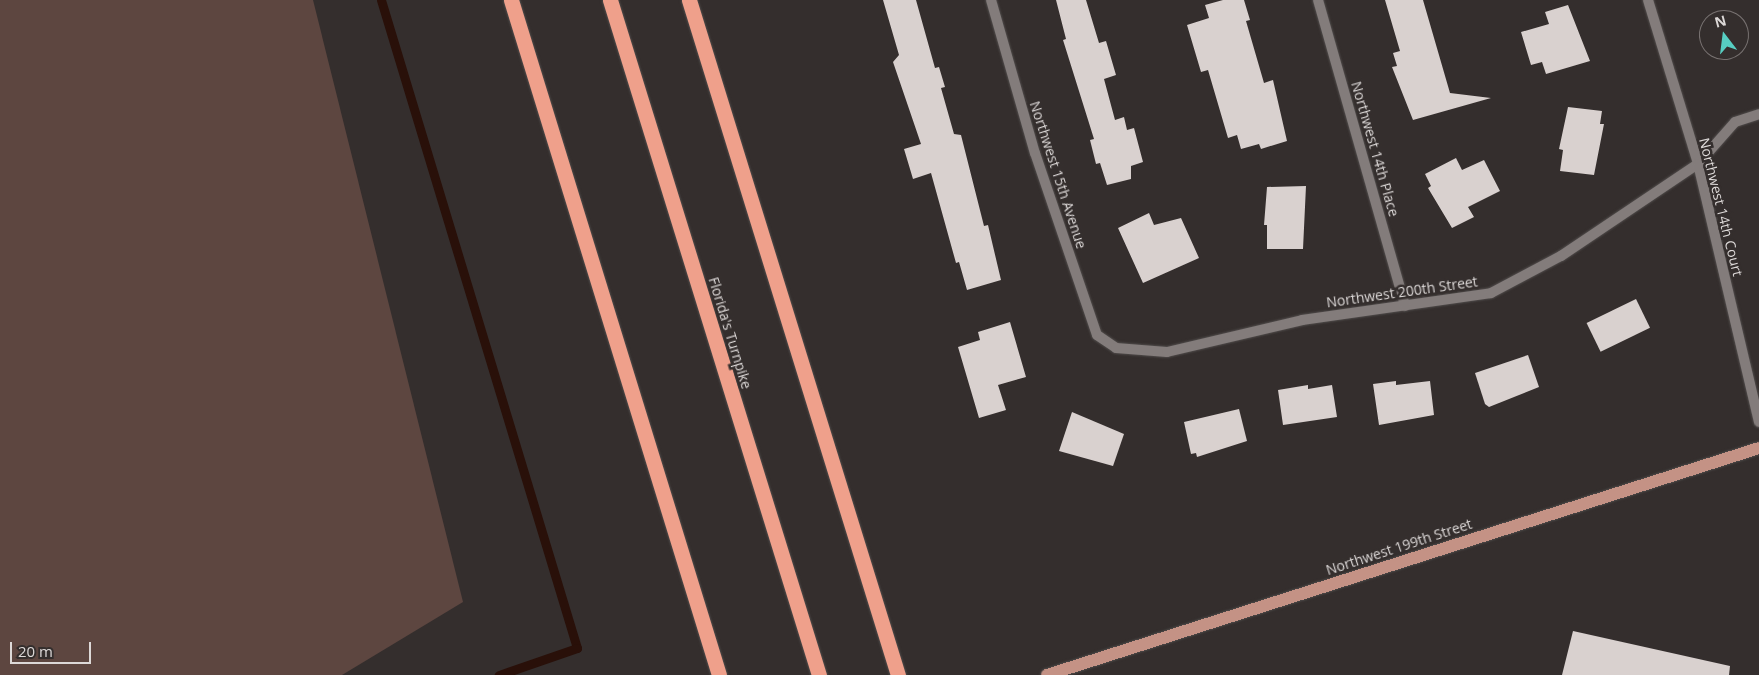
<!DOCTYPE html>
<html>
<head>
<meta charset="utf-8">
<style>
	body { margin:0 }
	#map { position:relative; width:1759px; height:675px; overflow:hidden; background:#342e2d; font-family:"Open Sans",sans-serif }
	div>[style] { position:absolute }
	.green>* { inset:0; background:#5d4640 }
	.stream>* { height:9px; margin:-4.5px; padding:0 4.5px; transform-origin:4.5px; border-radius:4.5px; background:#291009 }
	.building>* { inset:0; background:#d9d1cf; transform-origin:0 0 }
	.roads { filter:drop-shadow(0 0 1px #514d4c) drop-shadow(0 0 1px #514d4c) }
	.minor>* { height:10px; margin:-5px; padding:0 5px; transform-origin:5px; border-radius:5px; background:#837c7b }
	.primary>* { height:12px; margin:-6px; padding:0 6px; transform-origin:6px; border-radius:6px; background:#c49285 }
	.motorway>* { height:15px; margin:-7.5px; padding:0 7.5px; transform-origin:7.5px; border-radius:7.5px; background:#efa08b }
	span { translate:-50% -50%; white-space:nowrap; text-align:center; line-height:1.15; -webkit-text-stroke:5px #342e2d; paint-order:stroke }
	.street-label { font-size:14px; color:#ddd9d8 }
	.north { position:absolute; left:1699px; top:10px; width:50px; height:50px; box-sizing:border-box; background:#342e2d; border:1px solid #787271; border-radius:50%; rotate:345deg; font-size:14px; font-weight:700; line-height:20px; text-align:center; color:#ddd9d8 }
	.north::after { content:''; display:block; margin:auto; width:18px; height:22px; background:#57cec2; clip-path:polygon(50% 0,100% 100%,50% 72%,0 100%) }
	.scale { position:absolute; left:10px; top:642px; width:81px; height:22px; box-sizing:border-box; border:2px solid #ddd9d8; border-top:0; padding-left:6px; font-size:15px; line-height:18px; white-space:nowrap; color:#ddd9d8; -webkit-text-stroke:4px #342e2d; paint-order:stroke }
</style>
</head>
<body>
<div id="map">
	<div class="green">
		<i style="clip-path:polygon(0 0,313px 0,463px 602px,342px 675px,0 675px)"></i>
	</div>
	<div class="stream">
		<i style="left:381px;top:0;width:677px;rotate:73.17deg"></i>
		<i style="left:577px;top:648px;width:83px;rotate:160.9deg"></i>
	</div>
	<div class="building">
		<i style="clip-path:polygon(883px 0,916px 0,935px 68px,939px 67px,945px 87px,941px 88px,954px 134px,961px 135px,984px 226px,988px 225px,1001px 280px,967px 290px,959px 262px,956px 263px,931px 173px,913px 179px,904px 149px,921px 144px,893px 62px,899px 55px)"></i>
		<i style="clip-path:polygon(1056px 0,1086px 0,1099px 43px,1106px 41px,1116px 75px,1104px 79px,1115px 120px,1124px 117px,1127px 130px,1134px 128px,1143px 162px,1131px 166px,1131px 179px,1107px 185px,1100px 163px,1096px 164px,1090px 140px,1094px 139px,1063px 40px,1066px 39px)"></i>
		<i style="clip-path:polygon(1223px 0,1244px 0,1250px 20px,1246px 21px,1264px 83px,1273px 80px,1287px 141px,1261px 149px,1259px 144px,1241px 149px,1237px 135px,1228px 138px,1208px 70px,1201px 72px,1187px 25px,1209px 18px,1205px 5px)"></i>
		<i style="clip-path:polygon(1385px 0,1423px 0,1450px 93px,1491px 98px,1413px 120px,1392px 67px,1397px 66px,1393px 53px,1400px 51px)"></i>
		<i style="clip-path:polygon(1568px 5px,1590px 61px,1546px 74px,1542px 62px,1531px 65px,1521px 32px,1549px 24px,1545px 12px)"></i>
		<i style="clip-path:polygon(1568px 107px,1602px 111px,1600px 124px,1604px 124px,1594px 175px,1560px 171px,1563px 150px,1559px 149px)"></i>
		<i style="clip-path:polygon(1456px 158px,1462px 170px,1484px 160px,1500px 191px,1468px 207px,1474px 217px,1452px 228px,1428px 188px,1431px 186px,1425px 174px)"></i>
		<i style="clip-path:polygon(1306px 186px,1303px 249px,1267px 249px,1267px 225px,1264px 225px,1267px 187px)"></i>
		<i style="clip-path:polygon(1149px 213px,1154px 225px,1181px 218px,1199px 258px,1143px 283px,1118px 228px)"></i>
		<i style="left:1636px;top:299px;width:32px;height:55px;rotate:64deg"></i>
		<i style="clip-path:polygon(1010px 322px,1026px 377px,998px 385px,1006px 410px,979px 418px,958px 347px,980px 340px,978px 332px)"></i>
		<i style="clip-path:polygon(1528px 355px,1539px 387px,1489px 407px,1485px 404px,1475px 373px)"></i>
		<i style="clip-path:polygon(1396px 381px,1396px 385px,1430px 381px,1434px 415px,1379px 425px,1373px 384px)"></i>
		<i style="clip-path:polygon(1308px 385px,1308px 389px,1332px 385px,1337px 417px,1283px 425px,1278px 390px)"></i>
		<i style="clip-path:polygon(1239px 409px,1247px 441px,1197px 457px,1196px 453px,1191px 454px,1184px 422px)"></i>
		<i style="clip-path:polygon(1072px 412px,1124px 434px,1113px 466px,1059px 451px)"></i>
		<i style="clip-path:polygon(1573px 631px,1730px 666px,1729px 675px,1562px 675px)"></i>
	</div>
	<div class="roads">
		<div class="minor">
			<i style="left:991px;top:0;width:159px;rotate:74deg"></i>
			<i style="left:1035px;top:153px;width:192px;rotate:71.2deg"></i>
			<i style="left:1097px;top:335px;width:23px;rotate:34deg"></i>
			<i style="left:1116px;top:348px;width:51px;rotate:4.5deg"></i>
			<i style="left:1167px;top:352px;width:139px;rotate:-13.3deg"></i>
			<i style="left:1302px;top:320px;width:191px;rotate:-8.1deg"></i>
			<i style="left:1491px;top:293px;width:79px;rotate:-27.9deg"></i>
			<i style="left:1561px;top:256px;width:165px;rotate:-33.9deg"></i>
			<i style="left:1698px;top:164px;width:56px;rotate:-48.6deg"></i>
			<i style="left:1735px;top:122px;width:25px;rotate:-18deg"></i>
			<i style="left:1318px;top:0;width:318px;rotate:74.1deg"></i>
			<i style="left:1648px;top:0;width:171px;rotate:73deg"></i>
			<i style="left:1698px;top:164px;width:265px;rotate:76.7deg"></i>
		</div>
		<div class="primary">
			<i style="left:1047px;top:675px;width:747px;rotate:-17.68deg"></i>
		</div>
		<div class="motorway">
			<i style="left:511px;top:0;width:706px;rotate:72.87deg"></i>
			<i style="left:610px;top:0;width:707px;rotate:72.8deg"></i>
			<i style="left:689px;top:0;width:707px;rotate:72.8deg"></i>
		</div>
	</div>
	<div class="street-label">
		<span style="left:1375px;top:149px;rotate:74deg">Northwest 14th Place</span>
		<span style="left:1058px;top:175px;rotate:72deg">Northwest 15th Avenue</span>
		<span style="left:1721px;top:207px;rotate:76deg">Northwest 14th Court</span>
		<span style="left:1402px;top:292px;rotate:-8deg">Northwest 200th Street</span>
		<span style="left:730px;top:333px;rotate:73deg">Florida's Turnpike</span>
		<span style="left:1399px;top:547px;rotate:-18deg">Northwest 199th Street</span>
	</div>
	<div class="north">N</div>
	<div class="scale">20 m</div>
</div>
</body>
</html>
